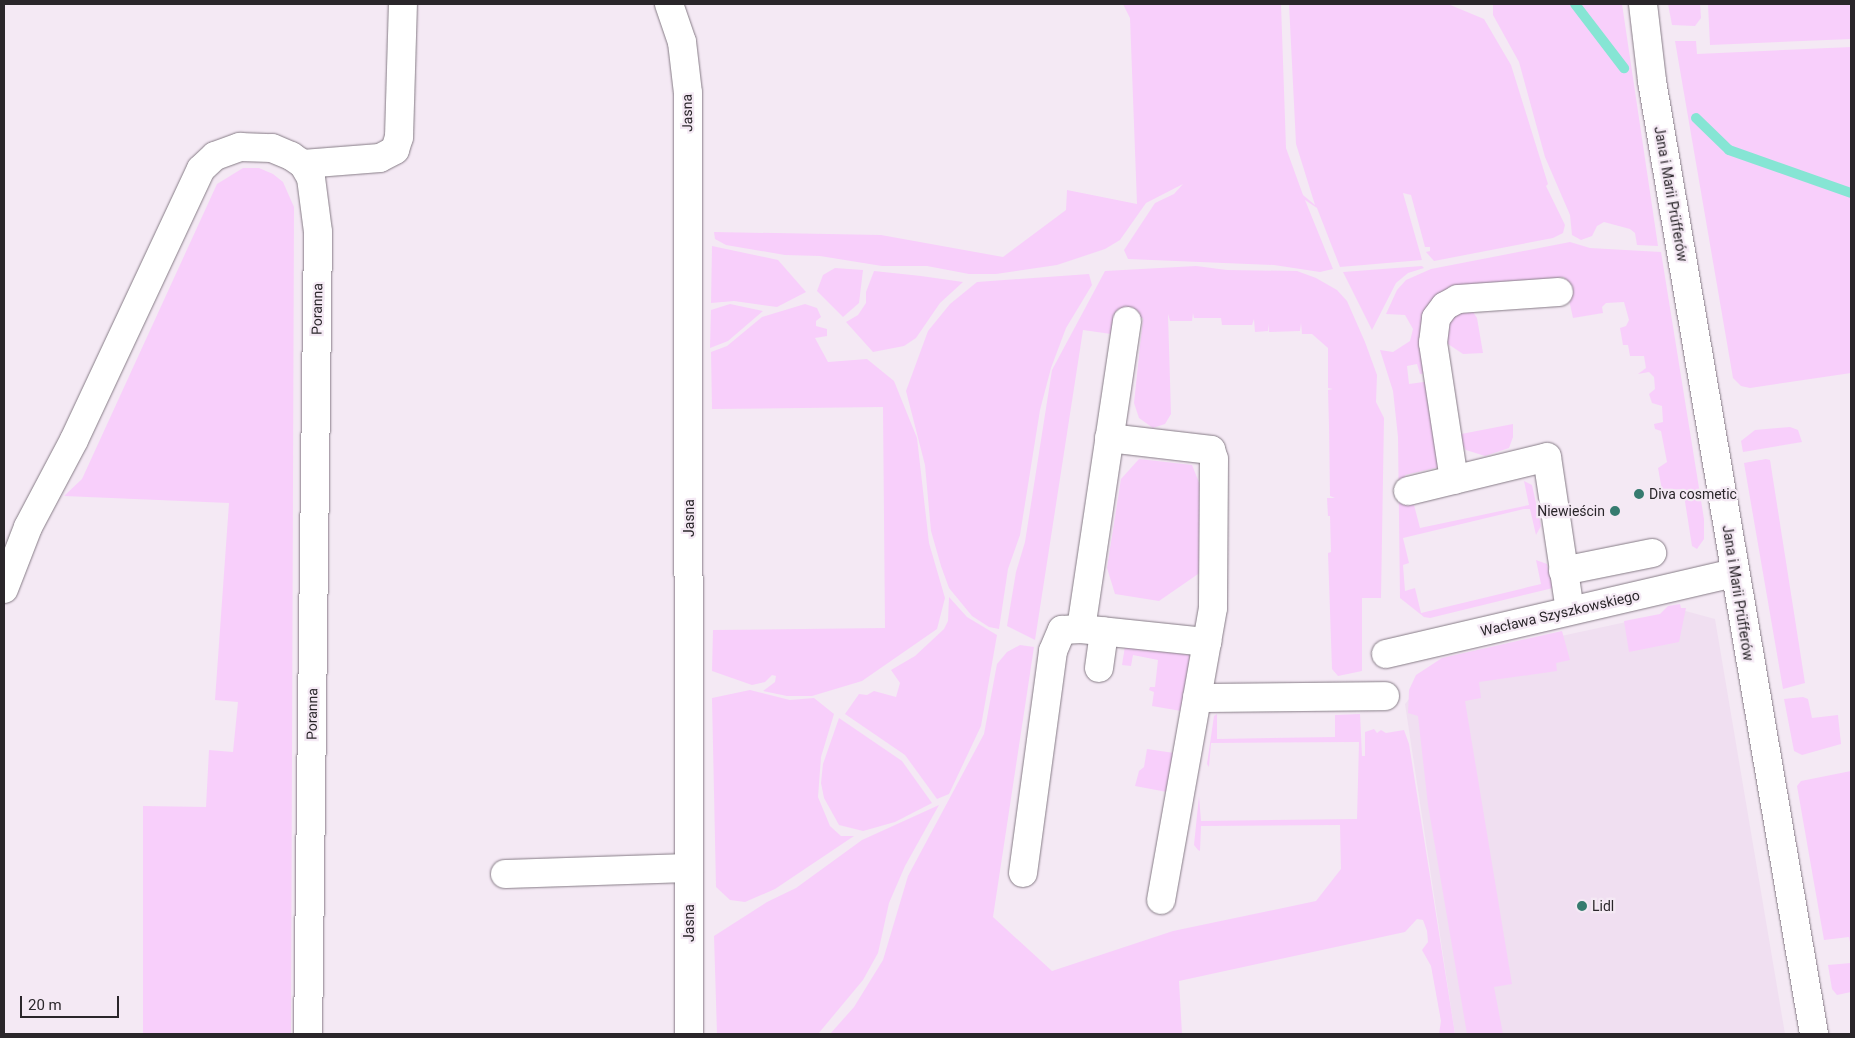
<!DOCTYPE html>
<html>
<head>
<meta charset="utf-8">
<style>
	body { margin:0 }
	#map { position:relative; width:1855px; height:1038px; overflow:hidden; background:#f4e9f4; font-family:Roboto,sans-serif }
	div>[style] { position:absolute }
	.built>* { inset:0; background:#f0dff1 }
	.green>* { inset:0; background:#f8cffb }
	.stream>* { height:10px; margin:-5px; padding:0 5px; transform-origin:5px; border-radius:5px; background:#86e5d4 }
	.roads { filter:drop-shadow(0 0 1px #867c86) drop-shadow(0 0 1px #867c86) }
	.street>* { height:28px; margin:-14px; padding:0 14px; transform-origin:14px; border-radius:14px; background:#fff }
	.dots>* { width:14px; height:14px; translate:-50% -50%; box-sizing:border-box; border:2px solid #f4e9f4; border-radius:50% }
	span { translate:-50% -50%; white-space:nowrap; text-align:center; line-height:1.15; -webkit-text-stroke:4.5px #f4e9f4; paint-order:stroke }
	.street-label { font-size:14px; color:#2a262a }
	.poi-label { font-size:14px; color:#2a262a }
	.left { translate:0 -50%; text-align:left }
	.right { translate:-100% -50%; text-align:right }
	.frame { position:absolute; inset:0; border:5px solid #2a262a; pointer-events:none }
	.scale { position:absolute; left:20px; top:996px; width:99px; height:22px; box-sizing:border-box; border:2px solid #2a262a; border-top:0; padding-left:6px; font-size:15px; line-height:18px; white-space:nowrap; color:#2a262a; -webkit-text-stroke:4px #f4e9f4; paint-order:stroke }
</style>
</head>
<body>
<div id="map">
	<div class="built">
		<i style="clip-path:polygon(1682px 610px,1715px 619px,1785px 1034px,1455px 1034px,1405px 704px,1440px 662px)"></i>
	</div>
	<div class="green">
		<i style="clip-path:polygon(1123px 4px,1281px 4px,1286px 148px,1303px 195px,1315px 205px,1296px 144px,1289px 4px,1448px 4px,1484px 19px,1511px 65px,1548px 184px,1546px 186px,1565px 225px,1563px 233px,1553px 238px,1434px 261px,1426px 252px,1430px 251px,1430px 247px,1425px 247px,1411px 195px,1403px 193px,1422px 260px,1340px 267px,1317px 208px,1305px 200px,1333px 269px,1320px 272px,1274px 265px,1128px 259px,1124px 250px,1155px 203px,1174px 194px,1183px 184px,1146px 203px,1120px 240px,1105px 249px,1057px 265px,996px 274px,969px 274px,927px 266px,882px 266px,820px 256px,785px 255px,726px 245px,715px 239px,714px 232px,881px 235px,1003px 257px,1066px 210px,1067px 190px,1137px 204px,1130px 18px)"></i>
		<i style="clip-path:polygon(1493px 4px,1622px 4px,1658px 246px,1637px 245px,1635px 233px,1630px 229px,1604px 222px,1597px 226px,1592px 236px,1581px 240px,1572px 235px,1570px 215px,1545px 157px,1519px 62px,1493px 15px)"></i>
		<i style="clip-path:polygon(1668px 4px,1700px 4px,1701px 18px,1695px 26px,1672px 25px)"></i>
		<i style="clip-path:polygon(1708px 4px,1851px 4px,1851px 39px,1710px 45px)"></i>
		<i style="clip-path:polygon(1675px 41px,1696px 41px,1697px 54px,1851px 47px,1851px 373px,1750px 388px,1741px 386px,1733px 378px)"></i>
		<i style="clip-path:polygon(243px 168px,259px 168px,273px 174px,283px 182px,294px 207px,291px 1034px,143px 1034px,143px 806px,206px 807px,209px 750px,233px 752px,238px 702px,215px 700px,229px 503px,64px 496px,82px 479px,217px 184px)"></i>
		<i style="clip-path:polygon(1570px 242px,1590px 248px,1661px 252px,1704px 519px,1704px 539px,1697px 549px,1692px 546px,1683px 489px,1662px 490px,1658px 468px,1667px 462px,1661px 431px,1655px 429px,1654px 424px,1663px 422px,1662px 406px,1652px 403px,1649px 394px,1655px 389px,1654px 377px,1649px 372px,1638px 374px,1646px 368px,1644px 356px,1630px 356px,1628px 345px,1623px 345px,1620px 328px,1626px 326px,1629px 320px,1624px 302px,1606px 303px,1602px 307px,1603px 313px,1573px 318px,1564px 277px,1457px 289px,1430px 373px,1420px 374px,1417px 364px,1407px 366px,1409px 384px,1431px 381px,1439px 467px,1405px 475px,1404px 504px,1414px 505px,1420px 528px,1529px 505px,1524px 481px,1532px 485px,1541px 526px,1536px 535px,1530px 509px,1524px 509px,1403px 538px,1409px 563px,1403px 565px,1405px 591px,1415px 588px,1421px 613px,1541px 584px,1536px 560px,1547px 564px,1553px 588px,1430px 618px,1424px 617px,1400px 598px,1398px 437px,1393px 391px,1380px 350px,1393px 352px,1410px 341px,1413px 329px,1405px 315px,1386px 314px,1397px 290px,1406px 280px,1431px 269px)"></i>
		<i style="clip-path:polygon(712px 246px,778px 260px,806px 292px,777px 307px,734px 301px,711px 303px)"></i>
		<i style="clip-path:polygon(1196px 266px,1227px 270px,1297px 271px,1316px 278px,1337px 290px,1347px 301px,1365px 342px,1377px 375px,1376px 402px,1384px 418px,1381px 598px,1362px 598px,1362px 671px,1338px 676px,1332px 669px,1328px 553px,1331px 552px,1330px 516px,1328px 516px,1327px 498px,1335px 498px,1330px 496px,1329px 426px,1328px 390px,1333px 389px,1328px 388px,1328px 348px,1312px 334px,1302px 334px,1301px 323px,1300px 331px,1269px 332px,1269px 324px,1268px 331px,1255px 332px,1254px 319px,1252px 325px,1222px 325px,1221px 318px,1194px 318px,1193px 313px,1192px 321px,1170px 321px,1168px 314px,1171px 414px,1165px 424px,1153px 428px,1139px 418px,1134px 403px,1143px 318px,1115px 312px,1111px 334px,1083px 330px,1035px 640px,1007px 626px,1016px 572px,1025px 542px,1052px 370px,1105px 271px)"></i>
		<i style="clip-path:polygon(1422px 266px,1424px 268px,1408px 273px,1396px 283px,1372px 330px,1343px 272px)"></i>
		<i style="clip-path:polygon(835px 268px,863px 270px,859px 303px,843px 317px,817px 291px,823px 275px)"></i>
		<i style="clip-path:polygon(874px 271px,921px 276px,963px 282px,940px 303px,916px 338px,904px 346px,873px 352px,846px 322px,858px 315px,866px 303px,866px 292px)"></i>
		<i style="clip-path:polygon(1089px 274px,1092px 285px,1066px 328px,1051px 368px,1040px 410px,1020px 535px,1008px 569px,999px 629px,989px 627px,972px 616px,949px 588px,941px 566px,931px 531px,925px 465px,906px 391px,928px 331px,950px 304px,977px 282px)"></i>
		<i style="clip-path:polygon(730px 304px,763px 311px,728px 341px,710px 348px,711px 310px)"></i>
		<i style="clip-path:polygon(805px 304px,817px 308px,821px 317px,816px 321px,816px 326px,827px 329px,827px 336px,815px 338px,828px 362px,867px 359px,894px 381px,917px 438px,929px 543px,945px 598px,937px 629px,862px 681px,812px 696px,787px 696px,763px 691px,775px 682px,776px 676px,772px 675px,765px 682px,752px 685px,712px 671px,713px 630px,885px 628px,883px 407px,712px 409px,711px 352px,727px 346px,762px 317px)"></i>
		<i style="clip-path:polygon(1471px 309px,1477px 318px,1483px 353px,1463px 354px,1448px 344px,1444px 335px,1449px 313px)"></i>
		<i style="clip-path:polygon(1513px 424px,1513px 437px,1509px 448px,1485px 456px,1466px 450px,1456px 435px)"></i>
		<i style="clip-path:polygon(1790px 427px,1798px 430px,1802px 442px,1743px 452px,1741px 441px,1755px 430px)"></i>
		<i style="clip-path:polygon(1139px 459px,1192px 465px,1202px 490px,1201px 572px,1159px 601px,1115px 594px,1107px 568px,1121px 479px)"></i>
		<i style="clip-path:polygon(1766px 459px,1770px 460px,1805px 683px,1783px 689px,1744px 463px)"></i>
		<i style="clip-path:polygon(949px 597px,967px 617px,997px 635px,981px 726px,949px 794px,937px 799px,905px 755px,845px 714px,859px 694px,867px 695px,874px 691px,896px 697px,900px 683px,891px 670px,915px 656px,944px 629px,948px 621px)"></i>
		<i style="clip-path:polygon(1680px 604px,1681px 608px,1686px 608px,1679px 642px,1629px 652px,1624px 621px,1660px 614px,1668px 606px)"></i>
		<i style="clip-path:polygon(1562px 631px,1570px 660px,1556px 663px,1557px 671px,1479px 682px,1481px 698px,1465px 701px,1512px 984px,1494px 987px,1503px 1034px,1467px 1034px,1428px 805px,1418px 716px,1408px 713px,1409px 690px,1416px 675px,1442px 658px)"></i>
		<i style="clip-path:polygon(1020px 645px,1034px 647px,993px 917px,1052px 971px,1173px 931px,1316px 901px,1341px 869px,1340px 825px,1201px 826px,1200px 851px,1198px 850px,1194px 845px,1199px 796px,1201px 821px,1357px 819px,1359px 742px,1211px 743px,1209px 767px,1207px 764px,1214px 716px,1217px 714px,1217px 739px,1335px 737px,1335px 715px,1360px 714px,1362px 756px,1365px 756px,1365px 732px,1374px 729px,1377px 733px,1381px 730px,1386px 733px,1404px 730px,1409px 744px,1455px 1034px,1439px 1034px,1441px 1021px,1431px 966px,1422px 950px,1428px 942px,1427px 931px,1423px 920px,1417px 919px,1405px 932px,1179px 981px,1182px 1034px,830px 1034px,854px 1007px,883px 960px,908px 876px,984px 734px,997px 664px,1007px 652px)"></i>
		<i style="clip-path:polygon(1125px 646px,1190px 655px,1181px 711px,1152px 706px,1154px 692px,1149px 690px,1150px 687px,1155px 687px,1158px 660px,1133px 655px,1131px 666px,1122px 665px)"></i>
		<i style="clip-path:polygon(750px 690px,790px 700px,814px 698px,834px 714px,821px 757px,818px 797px,830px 826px,841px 836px,854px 836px,775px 889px,745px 902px,730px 900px,716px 887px,712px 698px)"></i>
		<i style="clip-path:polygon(1803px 697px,1808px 699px,1812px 718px,1838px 715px,1841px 744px,1802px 755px,1794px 751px,1784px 699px)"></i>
		<i style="clip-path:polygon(839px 718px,902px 761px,932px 803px,895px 822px,863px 831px,839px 825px,824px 798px,821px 783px,823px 764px)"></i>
		<i style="clip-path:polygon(1147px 749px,1174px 753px,1167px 792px,1135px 786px,1139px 771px,1144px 767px)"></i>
		<i style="clip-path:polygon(1851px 771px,1851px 948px,1849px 937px,1824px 940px,1797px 786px,1801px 781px)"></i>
		<i style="clip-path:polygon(939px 805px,905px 866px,889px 903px,878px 953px,863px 980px,818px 1034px,717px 1034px,714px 936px,767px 902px,796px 888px,862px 840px)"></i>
		<i style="clip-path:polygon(1851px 963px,1851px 992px,1837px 995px,1832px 989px,1828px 965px)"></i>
	</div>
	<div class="stream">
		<i style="left:1575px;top:4px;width:81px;rotate:52.6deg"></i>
		<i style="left:1696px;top:118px;width:46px;rotate:44.1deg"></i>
		<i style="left:1729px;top:150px;width:129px;rotate:19.4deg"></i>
	</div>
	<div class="roads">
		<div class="street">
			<i style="left:669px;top:4px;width:40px;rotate:71.1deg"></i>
			<i style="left:682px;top:42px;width:51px;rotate:83.3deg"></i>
			<i style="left:688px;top:93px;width:941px;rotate:89.94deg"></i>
			<i style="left:1643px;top:4px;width:78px;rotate:83.3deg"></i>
			<i style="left:1652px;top:81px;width:967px;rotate:80.35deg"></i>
			<i style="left:303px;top:164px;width:77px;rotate:-4.5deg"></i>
			<i style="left:380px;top:158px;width:17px;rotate:-28deg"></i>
			<i style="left:395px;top:150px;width:14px;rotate:-73deg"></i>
			<i style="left:399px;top:137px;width:133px;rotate:-88.3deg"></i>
			<i style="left:1127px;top:321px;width:311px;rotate:98.5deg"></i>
			<i style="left:1081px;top:629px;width:127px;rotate:5.9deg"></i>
			<i style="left:1207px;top:642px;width:262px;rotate:100.1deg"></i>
			<i style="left:1109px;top:438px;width:103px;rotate:6.7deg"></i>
			<i style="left:1211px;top:450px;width:9px;rotate:72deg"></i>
			<i style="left:1214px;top:459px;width:149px;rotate:90.4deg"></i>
			<i style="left:1213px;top:608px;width:35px;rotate:100deg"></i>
			<i style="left:1454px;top:480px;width:139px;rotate:-98.7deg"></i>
			<i style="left:1433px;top:343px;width:25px;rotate:-83deg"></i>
			<i style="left:1436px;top:318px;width:15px;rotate:-53deg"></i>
			<i style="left:1445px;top:306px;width:15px;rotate:-28deg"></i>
			<i style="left:1458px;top:299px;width:101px;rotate:-4deg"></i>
			<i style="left:1408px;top:491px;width:143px;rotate:-13.7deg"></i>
			<i style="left:1547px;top:457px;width:155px;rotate:81.5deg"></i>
			<i style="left:1563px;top:571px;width:91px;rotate:-11.4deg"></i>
			<i style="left:4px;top:589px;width:66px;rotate:-68.8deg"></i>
			<i style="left:28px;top:527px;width:98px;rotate:-62.1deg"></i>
			<i style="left:74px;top:440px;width:299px;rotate:-64.9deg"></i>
			<i style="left:201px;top:169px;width:19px;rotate:-43deg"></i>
			<i style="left:215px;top:156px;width:27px;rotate:-20deg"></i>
			<i style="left:240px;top:147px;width:32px;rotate:2deg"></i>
			<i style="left:272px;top:148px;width:21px;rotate:23deg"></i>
			<i style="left:291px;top:156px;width:14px;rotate:34deg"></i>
			<i style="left:303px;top:164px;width:16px;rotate:60deg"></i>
			<i style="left:311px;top:178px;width:54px;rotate:82.6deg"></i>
			<i style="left:318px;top:232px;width:802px;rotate:90.71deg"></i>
			<i style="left:1386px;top:654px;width:357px;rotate:-13.1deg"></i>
			<i style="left:1099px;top:668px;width:37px;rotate:-82deg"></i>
			<i style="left:1197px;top:698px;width:188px;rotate:-0.6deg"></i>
			<i style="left:1023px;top:873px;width:224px;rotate:-82.3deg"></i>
			<i style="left:1053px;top:651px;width:23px;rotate:-67deg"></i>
			<i style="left:1062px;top:630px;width:19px;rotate:-3deg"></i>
			<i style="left:505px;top:874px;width:184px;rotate:-1.9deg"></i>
		</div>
	</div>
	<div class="dots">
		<i style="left:1639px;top:494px;background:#367b6f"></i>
		<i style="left:1615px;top:511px;background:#367b6f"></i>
		<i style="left:1582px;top:906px;background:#367b6f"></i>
	</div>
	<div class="street-label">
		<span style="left:687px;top:113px;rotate:-91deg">Jasna</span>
		<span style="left:1671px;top:194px;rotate:80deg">Jana i Marii Prüfferów</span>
		<span style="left:317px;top:309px;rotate:-89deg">Poranna</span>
		<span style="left:689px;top:518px;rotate:-90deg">Jasna</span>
		<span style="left:1738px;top:593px;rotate:81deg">Jana i Marii Prüfferów</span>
		<span style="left:1560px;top:613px;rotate:-13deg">Wacława Szyszkowskiego</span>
		<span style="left:312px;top:714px;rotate:-89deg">Poranna</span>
		<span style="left:689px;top:923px;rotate:-90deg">Jasna</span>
	</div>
	<div class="poi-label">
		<span class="left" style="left:1649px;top:494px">Diva cosmetic</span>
		<span class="right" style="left:1605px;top:511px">Niewieścin</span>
		<span class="left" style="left:1592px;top:906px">Lidl</span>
	</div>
	<div class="frame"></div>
	<div class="scale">20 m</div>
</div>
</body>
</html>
